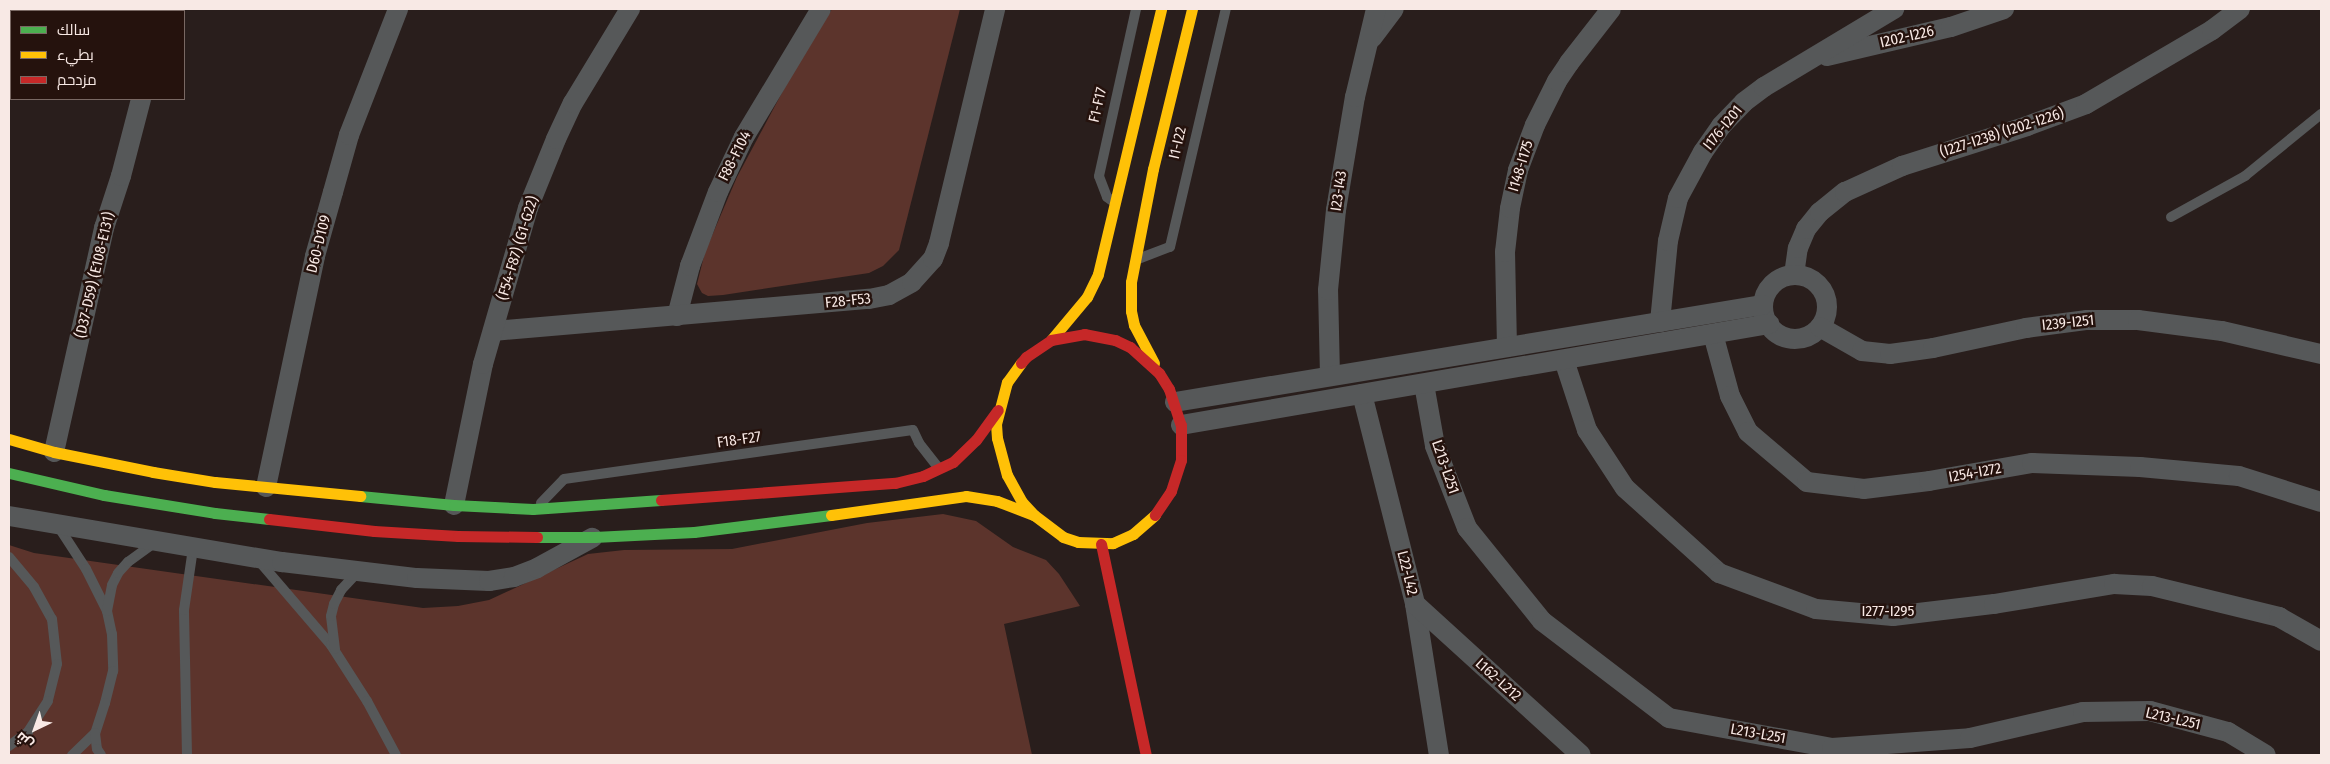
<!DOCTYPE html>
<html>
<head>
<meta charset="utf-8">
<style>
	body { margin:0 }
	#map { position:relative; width:2330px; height:764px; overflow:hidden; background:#291e1c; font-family:"Fira Sans Condensed",Cairo,sans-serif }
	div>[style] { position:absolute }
	.green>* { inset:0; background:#5c342c }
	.lane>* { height:10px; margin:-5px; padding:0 5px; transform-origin:5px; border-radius:5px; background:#565859 }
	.street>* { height:20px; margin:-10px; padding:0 10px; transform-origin:10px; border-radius:10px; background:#565859 }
	.street>.ring { margin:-10px; padding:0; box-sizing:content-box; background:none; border:20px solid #565859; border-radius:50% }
	.fast>* { height:11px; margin:-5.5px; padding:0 5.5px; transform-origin:5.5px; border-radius:5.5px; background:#4caf50 }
	.slow>* { height:11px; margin:-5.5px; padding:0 5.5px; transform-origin:5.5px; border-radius:5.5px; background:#ffc107 }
	.jam>* { height:11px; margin:-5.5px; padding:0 5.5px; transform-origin:5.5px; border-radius:5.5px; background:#c62828 }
	span { translate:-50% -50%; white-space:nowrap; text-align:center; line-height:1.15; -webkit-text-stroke:5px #25120d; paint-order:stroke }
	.street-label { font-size:15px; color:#f8e9e5 }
	.frame { position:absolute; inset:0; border:10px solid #f8e9e5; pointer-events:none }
	.legend { position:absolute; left:10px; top:10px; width:175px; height:90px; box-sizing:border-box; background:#25120d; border:1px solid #796863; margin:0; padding:6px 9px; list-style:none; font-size:15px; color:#f8e9e5 }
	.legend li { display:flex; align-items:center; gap:10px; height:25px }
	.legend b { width:25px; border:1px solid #796863 }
	.north { position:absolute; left:10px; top:704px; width:50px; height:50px; -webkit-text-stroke:4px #25120d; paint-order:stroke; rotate:222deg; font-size:14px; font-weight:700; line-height:20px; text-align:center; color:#f8e9e5 }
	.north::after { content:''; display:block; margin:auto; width:18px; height:22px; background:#f8e9e5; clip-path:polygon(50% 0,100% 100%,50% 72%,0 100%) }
</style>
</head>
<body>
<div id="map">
	<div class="green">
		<i style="clip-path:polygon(832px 9px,960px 9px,899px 250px,883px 266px,869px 273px,723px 295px,708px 296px,702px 293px,697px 284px,705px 252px,737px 177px,793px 72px)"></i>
		<i style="clip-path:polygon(943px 514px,976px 521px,1013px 547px,1046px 560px,1059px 574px,1080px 606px,1004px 624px,1032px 755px,9px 755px,9px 545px,34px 553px,423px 608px,458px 606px,489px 600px,588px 554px,624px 550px,732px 549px,867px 523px)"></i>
	</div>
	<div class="lane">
		<i style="left:1111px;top:200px;width:5px;rotate:-143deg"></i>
		<i style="left:1107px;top:197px;width:22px;rotate:-111deg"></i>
		<i style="left:1099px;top:176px;width:171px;rotate:-77.5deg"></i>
		<i style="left:2171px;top:217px;width:85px;rotate:-29deg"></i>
		<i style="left:2245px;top:176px;width:98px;rotate:-39.2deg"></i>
		<i style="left:1138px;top:259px;width:34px;rotate:-21deg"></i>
		<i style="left:1170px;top:247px;width:244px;rotate:-76.8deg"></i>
		<i style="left:541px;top:503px;width:33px;rotate:-46deg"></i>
		<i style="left:564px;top:479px;width:352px;rotate:-8deg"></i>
		<i style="left:913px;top:430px;width:14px;rotate:65deg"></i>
		<i style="left:919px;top:443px;width:31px;rotate:52deg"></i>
		<i style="left:58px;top:526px;width:51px;rotate:56.9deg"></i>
		<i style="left:86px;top:569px;width:47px;rotate:63.4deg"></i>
		<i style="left:107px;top:611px;width:24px;rotate:78deg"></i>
		<i style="left:112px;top:634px;width:37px;rotate:88deg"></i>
		<i style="left:113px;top:671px;width:33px;rotate:104deg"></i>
		<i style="left:105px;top:703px;width:32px;rotate:108deg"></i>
		<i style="left:95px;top:733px;width:32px;rotate:136deg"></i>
		<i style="left:9px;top:557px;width:39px;rotate:50deg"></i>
		<i style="left:34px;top:587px;width:37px;rotate:61deg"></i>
		<i style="left:52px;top:619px;width:45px;rotate:83.7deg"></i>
		<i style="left:57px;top:664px;width:38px;rotate:104deg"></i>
		<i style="left:48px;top:701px;width:37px;rotate:123deg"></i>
		<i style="left:28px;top:732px;width:24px;rotate:144deg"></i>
		<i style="left:259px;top:561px;width:111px;rotate:49.4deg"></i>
		<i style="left:331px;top:645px;width:67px;rotate:57.3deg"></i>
		<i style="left:367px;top:701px;width:61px;rotate:61.8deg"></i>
		<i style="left:107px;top:611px;width:26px;rotate:-79deg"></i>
		<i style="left:112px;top:585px;width:13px;rotate:-63deg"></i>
		<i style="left:118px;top:573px;width:15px;rotate:-48deg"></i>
		<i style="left:128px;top:562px;width:34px;rotate:-36deg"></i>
		<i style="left:335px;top:649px;width:33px;rotate:-97deg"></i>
		<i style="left:331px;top:616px;width:12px;rotate:-76deg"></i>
		<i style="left:334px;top:604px;width:16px;rotate:-63deg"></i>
		<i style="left:341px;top:590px;width:26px;rotate:-47deg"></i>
		<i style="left:95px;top:733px;width:16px;rotate:83deg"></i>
		<i style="left:97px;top:749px;width:7px;rotate:56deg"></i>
		<i style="left:187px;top:755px;width:145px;rotate:-91.2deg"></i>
		<i style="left:184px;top:610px;width:63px;rotate:-81.7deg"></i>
	</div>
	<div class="street">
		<i style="left:14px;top:11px;width:2px;rotate:-90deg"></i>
		<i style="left:168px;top:11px;width:2px;rotate:-63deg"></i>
		<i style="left:1372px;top:38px;width:36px;rotate:-53deg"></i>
		<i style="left:9px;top:39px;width:14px;rotate:-82deg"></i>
		<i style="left:1827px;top:56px;width:127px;rotate:-13.2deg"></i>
		<i style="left:1951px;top:27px;width:56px;rotate:-18.8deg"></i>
		<i style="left:1794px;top:275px;width:27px;rotate:-82deg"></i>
		<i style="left:1798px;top:248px;width:21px;rotate:-67deg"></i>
		<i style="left:1806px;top:229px;width:22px;rotate:-51deg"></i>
		<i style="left:1820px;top:212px;width:32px;rotate:-39deg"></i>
		<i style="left:1845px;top:192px;width:63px;rotate:-24.5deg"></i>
		<i style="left:1902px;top:166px;width:131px;rotate:-17.7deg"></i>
		<i style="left:2027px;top:126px;width:63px;rotate:-20.4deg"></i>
		<i style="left:2086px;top:104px;width:146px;rotate:-30.4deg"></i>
		<i style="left:2212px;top:30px;width:35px;rotate:-37deg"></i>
		<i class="ring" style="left:1763px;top:275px;width:44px;height:44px"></i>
		<i style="left:677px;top:316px;width:52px;rotate:-75.4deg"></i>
		<i style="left:690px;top:266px;width:79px;rotate:-69.3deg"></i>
		<i style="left:718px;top:192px;width:61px;rotate:-64.7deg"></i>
		<i style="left:744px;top:137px;width:149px;rotate:-59deg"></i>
		<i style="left:1660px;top:322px;width:81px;rotate:-84.4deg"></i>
		<i style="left:1668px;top:241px;width:44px;rotate:-76.9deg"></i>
		<i style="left:1678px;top:198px;width:52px;rotate:-61.5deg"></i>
		<i style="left:1703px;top:152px;width:32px;rotate:-55deg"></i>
		<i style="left:1721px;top:126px;width:33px;rotate:-46deg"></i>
		<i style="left:1744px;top:102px;width:25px;rotate:-37deg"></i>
		<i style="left:1764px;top:87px;width:152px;rotate:-31deg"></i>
		<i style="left:1820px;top:327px;width:48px;rotate:29.7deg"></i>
		<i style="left:1862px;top:351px;width:28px;rotate:6deg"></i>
		<i style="left:1890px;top:354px;width:43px;rotate:-7.9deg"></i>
		<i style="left:1933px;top:348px;width:95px;rotate:-12.1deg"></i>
		<i style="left:2026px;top:328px;width:62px;rotate:-7.5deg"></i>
		<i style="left:2087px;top:320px;width:51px"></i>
		<i style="left:2138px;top:320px;width:85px;rotate:7.5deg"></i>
		<i style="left:2222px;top:331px;width:102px;rotate:13.1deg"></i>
		<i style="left:493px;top:331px;width:377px;rotate:-4.9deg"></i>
		<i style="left:869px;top:299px;width:20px;rotate:-11deg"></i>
		<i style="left:889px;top:295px;width:26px;rotate:-29deg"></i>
		<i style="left:912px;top:282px;width:31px;rotate:-48deg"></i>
		<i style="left:933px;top:259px;width:17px;rotate:-69deg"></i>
		<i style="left:939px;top:243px;width:241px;rotate:-76.5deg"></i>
		<i style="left:1713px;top:334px;width:64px;rotate:74.7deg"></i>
		<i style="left:1730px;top:396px;width:40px;rotate:63.4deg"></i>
		<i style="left:1748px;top:432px;width:77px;rotate:40.3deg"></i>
		<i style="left:1807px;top:482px;width:57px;rotate:7deg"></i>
		<i style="left:1864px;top:489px;width:65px;rotate:-7deg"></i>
		<i style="left:1929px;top:481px;width:105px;rotate:-9.9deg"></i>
		<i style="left:2032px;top:463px;width:108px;rotate:2.1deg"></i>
		<i style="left:2140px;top:467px;width:99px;rotate:5.2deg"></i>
		<i style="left:2239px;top:476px;width:86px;rotate:17.6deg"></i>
		<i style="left:1507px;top:347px;width:95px;rotate:-91.2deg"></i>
		<i style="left:1505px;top:252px;width:44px;rotate:-83.5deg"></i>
		<i style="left:1510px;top:208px;width:39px;rotate:-78deg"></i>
		<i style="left:1518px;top:170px;width:48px;rotate:-69.3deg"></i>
		<i style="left:1535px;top:125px;width:49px;rotate:-63.4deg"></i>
		<i style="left:1557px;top:81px;width:22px;rotate:-56deg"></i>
		<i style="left:1569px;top:63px;width:68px;rotate:-52.1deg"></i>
		<i style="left:1564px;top:360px;width:74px;rotate:71.8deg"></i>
		<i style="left:1587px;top:430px;width:69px;rotate:56.8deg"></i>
		<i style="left:1625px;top:488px;width:127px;rotate:42.1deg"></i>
		<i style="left:1719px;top:573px;width:103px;rotate:20.4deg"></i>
		<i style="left:1816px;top:609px;width:77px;rotate:5.2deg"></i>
		<i style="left:1893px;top:616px;width:102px;rotate:-6.8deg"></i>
		<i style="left:1994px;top:604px;width:122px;rotate:-9.5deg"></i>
		<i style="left:2114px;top:584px;width:38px;rotate:3deg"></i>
		<i style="left:2152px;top:586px;width:131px;rotate:13.7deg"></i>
		<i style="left:2279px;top:617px;width:48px;rotate:29.7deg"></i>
		<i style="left:1330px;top:376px;width:86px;rotate:-91.3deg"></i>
		<i style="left:1328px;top:290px;width:80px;rotate:-84.3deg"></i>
		<i style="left:1336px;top:210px;width:115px;rotate:-80.5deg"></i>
		<i style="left:1355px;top:97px;width:90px;rotate:-76.6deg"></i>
		<i style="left:1424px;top:384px;width:63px;rotate:79.9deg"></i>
		<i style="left:1435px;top:446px;width:88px;rotate:68.7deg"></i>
		<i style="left:1467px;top:528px;width:119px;rotate:51.1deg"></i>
		<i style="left:1542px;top:621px;width:160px;rotate:37.4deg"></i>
		<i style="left:1669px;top:718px;width:166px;rotate:10.4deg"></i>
		<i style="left:1832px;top:748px;width:138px;rotate:-4.1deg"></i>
		<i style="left:1970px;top:738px;width:116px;rotate:-13deg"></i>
		<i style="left:2083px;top:712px;width:67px;rotate:-0.9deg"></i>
		<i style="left:2150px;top:711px;width:81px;rotate:15.1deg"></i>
		<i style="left:2228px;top:732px;width:44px;rotate:31.2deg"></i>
		<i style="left:1362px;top:394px;width:217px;rotate:75.8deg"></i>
		<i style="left:1415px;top:604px;width:153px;rotate:81deg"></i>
		<i style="left:1175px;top:402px;width:596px;rotate:-9.37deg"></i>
		<i style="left:1181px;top:425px;width:597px;rotate:-9.75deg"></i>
		<i style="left:54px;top:452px;width:230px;rotate:-77.4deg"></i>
		<i style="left:104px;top:228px;width:55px;rotate:-71.9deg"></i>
		<i style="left:121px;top:176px;width:80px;rotate:-75.4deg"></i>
		<i style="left:266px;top:487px;width:236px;rotate:-78deg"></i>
		<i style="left:315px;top:256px;width:66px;rotate:-74.3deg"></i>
		<i style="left:333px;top:192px;width:59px;rotate:-74.3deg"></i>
		<i style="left:349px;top:135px;width:135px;rotate:-68.7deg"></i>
		<i style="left:454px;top:505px;width:144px;rotate:-78.4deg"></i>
		<i style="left:483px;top:364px;width:162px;rotate:-73.9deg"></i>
		<i style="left:528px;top:208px;width:74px;rotate:-67.9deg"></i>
		<i style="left:556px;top:139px;width:40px;rotate:-65deg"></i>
		<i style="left:573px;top:103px;width:110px;rotate:-58.8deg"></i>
		<i style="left:9px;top:516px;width:277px;rotate:9.6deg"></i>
		<i style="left:282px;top:562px;width:136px;rotate:6.8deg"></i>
		<i style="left:417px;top:578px;width:72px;rotate:2.4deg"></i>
		<i style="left:489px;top:581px;width:25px;rotate:-9deg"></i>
		<i style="left:514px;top:577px;width:25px;rotate:-21deg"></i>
		<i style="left:537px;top:568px;width:63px;rotate:-28.6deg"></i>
		<i style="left:1415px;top:604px;width:224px;rotate:42.3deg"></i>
	</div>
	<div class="fast">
		<i style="left:9px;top:473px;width:98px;rotate:13deg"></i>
		<i style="left:104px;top:495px;width:112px;rotate:9.2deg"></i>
		<i style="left:215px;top:513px;width:54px;rotate:6.3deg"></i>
		<i style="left:360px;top:496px;width:94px;rotate:5.5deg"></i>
		<i style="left:454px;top:505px;width:79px;rotate:2.9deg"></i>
		<i style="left:533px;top:509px;width:128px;rotate:-4deg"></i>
		<i style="left:537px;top:537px;width:57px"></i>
		<i style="left:594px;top:537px;width:100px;rotate:-2.9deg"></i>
		<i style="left:694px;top:532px;width:138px;rotate:-7.1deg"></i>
	</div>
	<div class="slow">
		<i style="left:1051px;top:340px;width:56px;rotate:-50.1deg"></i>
		<i style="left:1087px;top:297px;width:25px;rotate:-64deg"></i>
		<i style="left:1098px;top:274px;width:272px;rotate:-76.6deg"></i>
		<i style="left:1021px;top:363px;width:24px;rotate:126deg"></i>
		<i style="left:1007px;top:382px;width:43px;rotate:104.7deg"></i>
		<i style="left:996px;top:424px;width:14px;rotate:86deg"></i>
		<i style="left:997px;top:438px;width:38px;rotate:75deg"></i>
		<i style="left:1007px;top:475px;width:31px;rotate:61deg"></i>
		<i style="left:1022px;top:502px;width:18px;rotate:47deg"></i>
		<i style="left:1034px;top:515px;width:36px;rotate:37deg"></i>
		<i style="left:1063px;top:537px;width:16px;rotate:18deg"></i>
		<i style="left:1078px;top:542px;width:35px;rotate:2deg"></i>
		<i style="left:1113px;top:543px;width:22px;rotate:-24deg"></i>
		<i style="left:1133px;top:534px;width:29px;rotate:-41deg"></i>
		<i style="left:1154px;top:363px;width:43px;rotate:-117.8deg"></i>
		<i style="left:1134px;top:325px;width:14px;rotate:-102deg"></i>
		<i style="left:1131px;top:311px;width:29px;rotate:-90deg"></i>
		<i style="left:1131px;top:282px;width:115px;rotate:-79deg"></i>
		<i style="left:1153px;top:169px;width:165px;rotate:-76.3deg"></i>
		<i style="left:9px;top:439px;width:47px;rotate:16.1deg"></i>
		<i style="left:54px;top:452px;width:101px;rotate:11.4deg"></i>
		<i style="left:153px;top:472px;width:63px;rotate:9.2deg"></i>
		<i style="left:215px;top:482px;width:146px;rotate:5.5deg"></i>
		<i style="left:831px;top:515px;width:136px;rotate:-8deg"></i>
		<i style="left:966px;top:496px;width:31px;rotate:9deg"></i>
		<i style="left:997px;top:501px;width:40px;rotate:21deg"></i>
	</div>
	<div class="jam">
		<i style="left:1084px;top:334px;width:32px;rotate:11deg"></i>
		<i style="left:1115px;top:340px;width:17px;rotate:25deg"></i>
		<i style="left:1130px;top:347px;width:39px;rotate:42deg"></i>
		<i style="left:1159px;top:373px;width:19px;rotate:58deg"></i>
		<i style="left:1169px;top:389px;width:38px;rotate:72deg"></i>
		<i style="left:1181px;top:425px;width:35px;rotate:90deg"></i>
		<i style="left:1181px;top:460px;width:33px;rotate:108deg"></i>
		<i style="left:1171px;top:491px;width:29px;rotate:124deg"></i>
		<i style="left:1021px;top:363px;width:8px;rotate:-50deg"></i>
		<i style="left:1026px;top:357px;width:30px;rotate:-34deg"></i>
		<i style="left:1051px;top:340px;width:34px;rotate:-10deg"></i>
		<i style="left:661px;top:500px;width:235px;rotate:-4.2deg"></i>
		<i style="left:895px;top:483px;width:29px;rotate:-14deg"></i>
		<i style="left:923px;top:476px;width:33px;rotate:-25deg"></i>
		<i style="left:953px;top:462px;width:32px;rotate:-44deg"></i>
		<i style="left:976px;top:440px;width:37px;rotate:-54deg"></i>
		<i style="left:269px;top:519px;width:106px;rotate:6.5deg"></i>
		<i style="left:374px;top:531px;width:84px;rotate:3.4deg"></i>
		<i style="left:458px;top:536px;width:79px;rotate:0.7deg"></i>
		<i style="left:1101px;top:544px;width:216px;rotate:78deg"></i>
	</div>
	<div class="street-label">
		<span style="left:1907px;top:37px;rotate:-13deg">I202-I226</span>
		<span style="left:1098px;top:105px;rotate:-77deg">F1-F17</span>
		<span style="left:1723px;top:128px;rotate:-51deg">I176-I201</span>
		<span style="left:2002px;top:133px;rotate:-18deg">(I227-I238) (I202-I226)</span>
		<span style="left:1178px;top:143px;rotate:-77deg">I1-I22</span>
		<span style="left:735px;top:156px;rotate:-63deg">F88-F104</span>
		<span style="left:1521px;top:166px;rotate:-73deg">I148-I175</span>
		<span style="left:1339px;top:191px;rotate:-82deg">I23-I43</span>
		<span style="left:319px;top:244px;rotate:-76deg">D60-D109</span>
		<span style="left:518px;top:248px;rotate:-73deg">(F54-F87) (G1-G22)</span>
		<span style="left:95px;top:275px;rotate:-77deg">(D37-D59) (E108-E131)</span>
		<span style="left:848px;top:301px;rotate:-6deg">F28-F53</span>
		<span style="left:2068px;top:323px;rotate:-6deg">I239-I251</span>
		<span style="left:739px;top:440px;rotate:-8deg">F18-F27</span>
		<span style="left:1445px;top:467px;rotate:71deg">L213-L251</span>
		<span style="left:1975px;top:473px;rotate:-10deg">I254-I272</span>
		<span style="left:1407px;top:573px;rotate:76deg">L22-L42</span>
		<span style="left:1888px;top:612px">I277-I295</span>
		<span style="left:1498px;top:680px;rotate:42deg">L162-L212</span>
		<span style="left:2173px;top:719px;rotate:13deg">L213-L251</span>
		<span style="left:1758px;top:734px;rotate:10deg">L213-L251</span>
	</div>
	<div class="frame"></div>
	<ul class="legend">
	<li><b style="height:6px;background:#4caf50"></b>سالك</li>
	<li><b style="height:6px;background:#ffc107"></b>بطيء</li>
	<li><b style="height:6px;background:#c62828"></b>مزدحم</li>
	</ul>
	<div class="north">ش</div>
</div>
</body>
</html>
